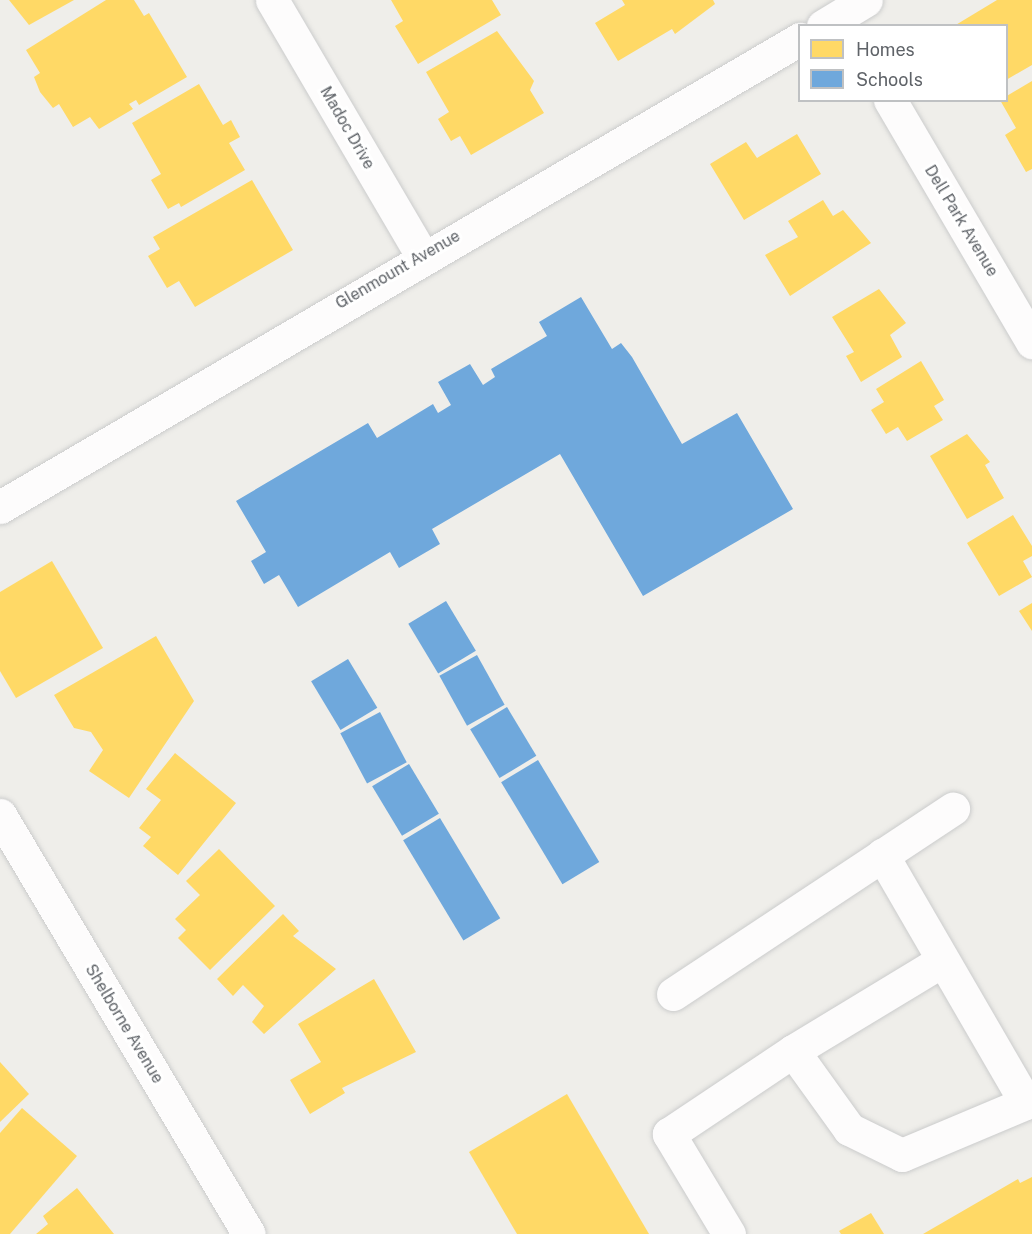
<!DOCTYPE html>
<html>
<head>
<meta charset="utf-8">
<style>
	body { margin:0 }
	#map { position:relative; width:1032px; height:1234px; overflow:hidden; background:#efeeea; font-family:"Public Sans",sans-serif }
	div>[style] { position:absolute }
	.homes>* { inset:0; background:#ffd966 }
	.schools>* { inset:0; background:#6fa8dc; transform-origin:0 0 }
	.roads { filter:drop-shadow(0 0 2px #cbcccc) drop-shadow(0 0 2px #cbcccc) }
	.minor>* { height:33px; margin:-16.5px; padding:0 16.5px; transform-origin:16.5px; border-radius:16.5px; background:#fdfcfc }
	span { translate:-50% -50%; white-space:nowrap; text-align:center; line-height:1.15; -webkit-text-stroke:6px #fff; paint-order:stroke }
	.street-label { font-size:16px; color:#5f6368 }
	.legend { position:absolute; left:798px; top:24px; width:210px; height:78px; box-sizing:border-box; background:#fff; border:2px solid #bfc1c3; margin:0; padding:8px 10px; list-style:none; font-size:18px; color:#5f6368 }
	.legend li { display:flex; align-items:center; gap:12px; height:30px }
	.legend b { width:30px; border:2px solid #bfc1c3 }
</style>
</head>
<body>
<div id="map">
	<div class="homes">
		<i style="clip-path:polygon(9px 0,74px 0,29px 25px)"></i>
		<i style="clip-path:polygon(106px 0,134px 0,144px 16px,149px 13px,187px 77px,139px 105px,136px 100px,129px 104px,133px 109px,99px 129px,90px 117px,73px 127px,59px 104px,53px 108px,40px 92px,34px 77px,40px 73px,26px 50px)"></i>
		<i style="clip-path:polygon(391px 0,492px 0,501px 15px,418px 64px,395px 26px,403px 21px)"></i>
		<i style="clip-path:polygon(622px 0,713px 0,715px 4px,675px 34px,672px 29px,618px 61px,595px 23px,625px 5px)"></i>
		<i style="clip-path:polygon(997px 0,1032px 0,1032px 65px,1006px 80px,1006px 26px,954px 26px)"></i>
		<i style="clip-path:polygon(497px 31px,534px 81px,530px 90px,544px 113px,471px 155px,460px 136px,451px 141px,438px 119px,449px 112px,426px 72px)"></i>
		<i style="clip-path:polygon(1032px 81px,1032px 169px,1026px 172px,1005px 135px,1016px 128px,1000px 100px)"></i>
		<i style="clip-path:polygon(199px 84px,223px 125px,231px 120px,240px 137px,229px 143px,245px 170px,181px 207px,179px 203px,168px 209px,151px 180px,161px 174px,132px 123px)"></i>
		<i style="clip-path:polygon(797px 134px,821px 174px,744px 220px,710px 164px,746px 142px,757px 158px)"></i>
		<i style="clip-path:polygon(252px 180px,293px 250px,195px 307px,179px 281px,167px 288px,148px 256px,160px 249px,153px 237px)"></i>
		<i style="clip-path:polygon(823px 200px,833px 216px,843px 210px,871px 243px,790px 296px,765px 255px,798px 237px,788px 221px)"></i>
		<i style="clip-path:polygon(879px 289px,906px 323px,890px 335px,902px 357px,861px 382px,846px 356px,854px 352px,832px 317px)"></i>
		<i style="clip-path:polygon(921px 361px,944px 400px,934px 406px,943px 420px,907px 441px,898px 427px,886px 434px,871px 410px,884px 402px,876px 389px)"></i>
		<i style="clip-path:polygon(967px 434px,990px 462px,985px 465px,1004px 498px,967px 519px,930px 456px)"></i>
		<i style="clip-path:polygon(1013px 515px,1032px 546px,1032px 556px,1023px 561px,1032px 577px,999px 596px,967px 543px)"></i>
		<i style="clip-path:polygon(52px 561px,103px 648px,16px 698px,0 671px,0 592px)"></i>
		<i style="clip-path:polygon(1032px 603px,1032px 631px,1019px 611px)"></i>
		<i style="clip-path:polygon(156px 636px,194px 701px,129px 798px,89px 771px,103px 750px,91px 732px,74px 728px,54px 695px)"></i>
		<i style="clip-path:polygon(175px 753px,236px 803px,178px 875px,143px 846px,151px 837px,139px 828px,161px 800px,146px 789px)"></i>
		<i style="clip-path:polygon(219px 849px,275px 906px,210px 970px,178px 938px,186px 930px,175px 919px,200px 895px,186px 881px)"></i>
		<i style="clip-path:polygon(283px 914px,299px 931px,293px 936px,336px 969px,264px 1034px,252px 1022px,264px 1006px,243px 985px,233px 996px,217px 979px)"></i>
		<i style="clip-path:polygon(374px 979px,416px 1052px,342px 1088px,345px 1093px,310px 1114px,290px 1080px,321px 1062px,298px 1024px)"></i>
		<i style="clip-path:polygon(0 1062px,29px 1094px,0 1122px)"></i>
		<i style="clip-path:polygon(567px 1094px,649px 1234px,517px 1234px,469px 1152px)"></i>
		<i style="clip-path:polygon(22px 1108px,77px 1156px,10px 1234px,0 1234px,0 1133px)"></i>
		<i style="clip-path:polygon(1032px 1177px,1032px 1234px,923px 1234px,1018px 1179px,1020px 1183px)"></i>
		<i style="clip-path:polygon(77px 1188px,114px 1234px,36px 1234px,48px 1224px,43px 1216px)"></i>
		<i style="clip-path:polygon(871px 1213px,884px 1234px,841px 1234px,839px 1231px)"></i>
	</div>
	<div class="schools">
		<i style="clip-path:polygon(581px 297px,612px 349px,621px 343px,632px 357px,682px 444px,737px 413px,793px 509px,643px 596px,560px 454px,432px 529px,440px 544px,399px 568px,390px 552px,298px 607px,279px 575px,264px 584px,251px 561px,266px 552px,236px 501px,368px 423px,377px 438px,433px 404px,438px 413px,451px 405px,438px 382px,470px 364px,483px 385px,495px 377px,491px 369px,547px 336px,539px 322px)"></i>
		<i style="left:446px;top:601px;width:58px;height:44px;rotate:59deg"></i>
		<i style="left:477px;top:655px;width:57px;height:43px;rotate:61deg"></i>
		<i style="left:348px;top:659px;width:57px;height:43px;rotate:59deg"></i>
		<i style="left:507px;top:707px;width:57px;height:43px;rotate:59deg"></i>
		<i style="left:380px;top:712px;width:57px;height:45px;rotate:62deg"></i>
		<i style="left:538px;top:760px;width:119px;height:43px;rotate:59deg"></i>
		<i style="left:409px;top:764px;width:58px;height:43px;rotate:59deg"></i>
		<i style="left:440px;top:818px;width:117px;height:43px;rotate:59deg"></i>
	</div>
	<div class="roads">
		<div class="minor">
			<i style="left:272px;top:0;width:297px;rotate:59.6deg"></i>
			<i style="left:823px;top:26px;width:50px;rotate:-31.2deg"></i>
			<i style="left:890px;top:100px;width:281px;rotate:59.6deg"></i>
			<i style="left:0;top:507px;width:927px;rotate:-30.33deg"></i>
			<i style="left:0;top:815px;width:487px;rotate:59.3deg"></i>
			<i style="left:673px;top:994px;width:336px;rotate:-33.5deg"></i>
			<i style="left:793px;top:1051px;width:175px;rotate:-31.2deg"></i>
			<i style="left:729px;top:1234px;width:117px;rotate:-121deg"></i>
			<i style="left:669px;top:1134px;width:149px;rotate:-33.8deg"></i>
			<i style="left:793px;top:1051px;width:96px;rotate:54.3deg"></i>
			<i style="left:849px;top:1129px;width:59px;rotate:26.1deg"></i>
			<i style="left:902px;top:1155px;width:134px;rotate:-22.8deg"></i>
			<i style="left:1026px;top:1103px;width:287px;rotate:-120.1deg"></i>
		</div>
	</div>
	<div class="street-label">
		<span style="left:347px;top:128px;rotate:60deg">Madoc Drive</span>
		<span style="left:961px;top:221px;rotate:59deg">Dell Park Avenue</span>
		<span style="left:398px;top:270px;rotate:-30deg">Glenmount Avenue</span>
		<span style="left:124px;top:1024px;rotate:59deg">Shelborne Avenue</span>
	</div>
	<ul class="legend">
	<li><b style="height:16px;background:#ffd966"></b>Homes</li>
	<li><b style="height:16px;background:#6fa8dc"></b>Schools</li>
	</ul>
</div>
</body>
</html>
